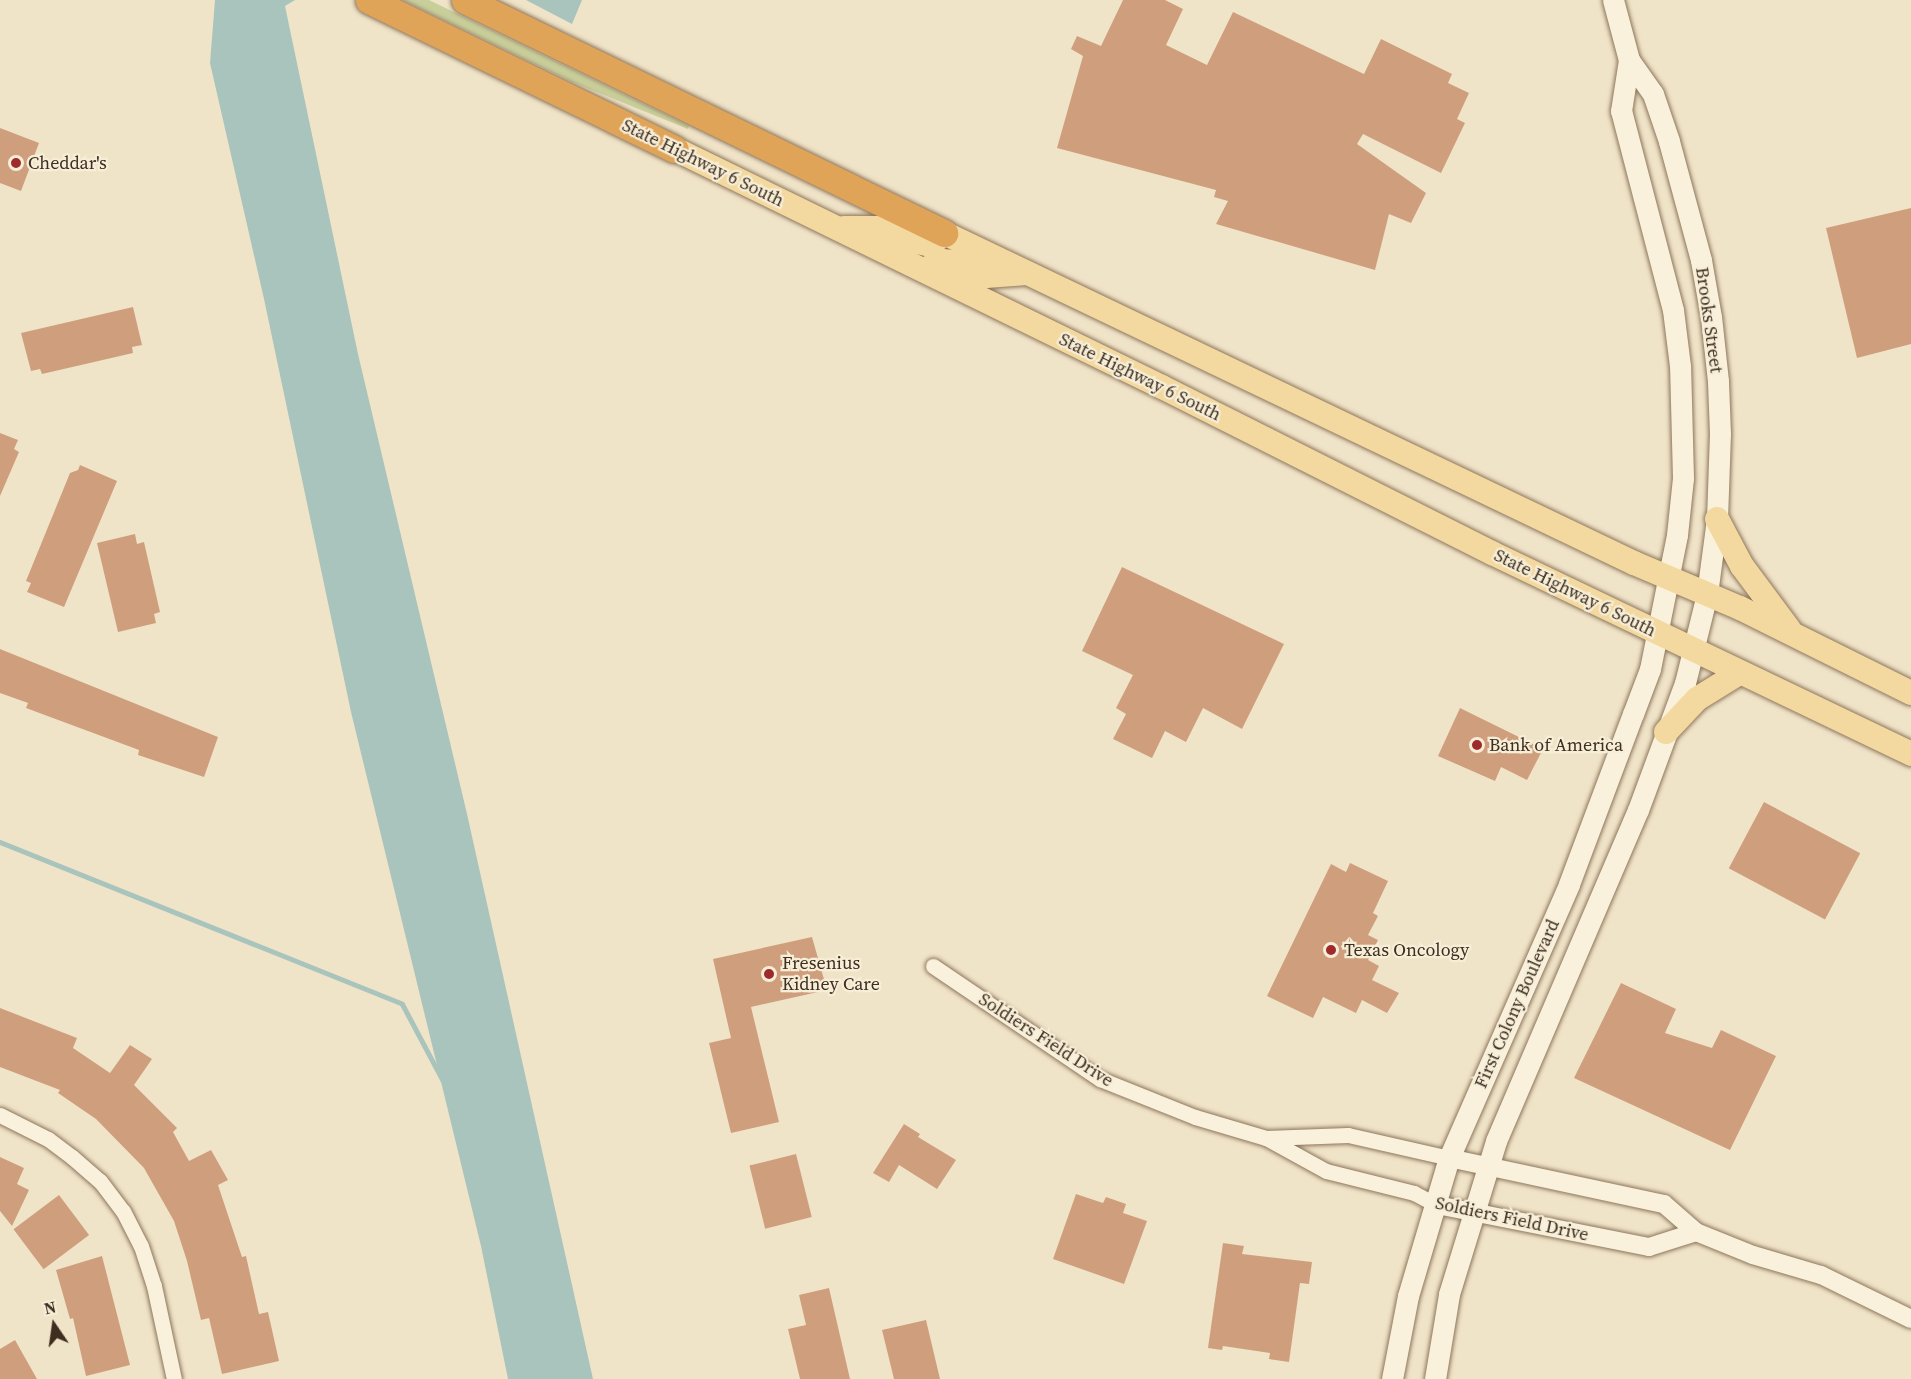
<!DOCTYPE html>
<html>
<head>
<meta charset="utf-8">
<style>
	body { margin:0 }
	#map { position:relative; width:1911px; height:1379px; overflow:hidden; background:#f0e4c8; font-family:"Source Serif 4",serif }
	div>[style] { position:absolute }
	.green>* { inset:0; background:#c9cf9b }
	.water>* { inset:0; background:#a9c4bc }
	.stream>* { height:5px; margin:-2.5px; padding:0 2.5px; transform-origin:2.5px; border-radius:2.5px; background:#a9c4bc }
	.building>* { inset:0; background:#cf9f7d; transform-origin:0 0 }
	.roads { filter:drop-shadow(0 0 2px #8d765c) drop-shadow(0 0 2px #8d765c) }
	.minor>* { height:15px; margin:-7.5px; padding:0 7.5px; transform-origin:7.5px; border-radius:7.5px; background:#faf1dc }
	.tertiary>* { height:18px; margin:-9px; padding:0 9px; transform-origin:9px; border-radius:9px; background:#faf1dc }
	.secondary>* { height:21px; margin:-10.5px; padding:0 10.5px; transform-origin:10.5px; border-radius:10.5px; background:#faf1dc }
	.primary>* { height:24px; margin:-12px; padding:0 12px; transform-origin:12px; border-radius:12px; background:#f3d9a0 }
	.motorway>* { height:27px; margin:-13.5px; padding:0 13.5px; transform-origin:13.5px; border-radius:13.5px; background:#e0a458 }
	.dots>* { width:16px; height:16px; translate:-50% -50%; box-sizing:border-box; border:3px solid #f7eed8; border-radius:50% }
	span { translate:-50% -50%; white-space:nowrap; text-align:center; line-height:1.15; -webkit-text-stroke:4.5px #f7eed8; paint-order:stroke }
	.poi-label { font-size:18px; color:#3d2e20 }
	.left { translate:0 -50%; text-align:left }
	.street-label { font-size:18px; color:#3d2e20 }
	.north { position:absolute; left:24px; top:1295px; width:60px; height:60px; -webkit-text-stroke:4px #f7eed8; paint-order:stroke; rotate:347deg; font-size:16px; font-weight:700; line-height:24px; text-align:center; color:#3d2e20 }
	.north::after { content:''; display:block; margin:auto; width:21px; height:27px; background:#3d2e20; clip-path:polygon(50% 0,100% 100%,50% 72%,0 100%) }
</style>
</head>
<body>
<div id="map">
	<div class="green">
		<i style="clip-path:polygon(403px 0,429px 0,689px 126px,688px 129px,572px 82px)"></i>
	</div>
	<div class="water">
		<i style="clip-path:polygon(215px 0,295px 0,285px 6px,358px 354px,467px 814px,593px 1379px,508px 1379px,481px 1246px,351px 712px,264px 299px,210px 63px)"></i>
		<i style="clip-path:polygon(526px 0,582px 0,572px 24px)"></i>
	</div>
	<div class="stream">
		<i style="left:0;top:842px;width:433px;rotate:21.9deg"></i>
		<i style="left:402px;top:1004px;width:87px;rotate:62deg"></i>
	</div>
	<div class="building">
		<i style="clip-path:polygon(1123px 0,1165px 0,1183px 9px,1166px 45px,1207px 65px,1233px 12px,1364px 74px,1381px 39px,1452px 74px,1448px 83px,1469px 93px,1457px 119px,1465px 123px,1441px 173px,1363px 134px,1357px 144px,1426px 193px,1411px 223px,1389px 214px,1375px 270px,1216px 224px,1228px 201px,1214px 197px,1216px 190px,1057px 148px,1083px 56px,1071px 49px,1077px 36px,1101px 46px)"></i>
		<i style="clip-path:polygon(0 128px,39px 143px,21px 191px,0 183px)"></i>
		<i style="clip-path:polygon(1911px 208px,1911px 344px,1857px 358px,1826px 228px)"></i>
		<i style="clip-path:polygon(133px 307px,142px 345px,132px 347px,133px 353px,42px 374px,40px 369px,31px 371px,21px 333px)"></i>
		<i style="clip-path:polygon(0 433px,18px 440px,14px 449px,19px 452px,0 496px)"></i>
		<i style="clip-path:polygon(80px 465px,117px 481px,64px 607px,27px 592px,31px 583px,26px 581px,70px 473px,78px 470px)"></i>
		<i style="clip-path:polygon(135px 534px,137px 544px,144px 542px,160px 612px,154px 614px,156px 623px,118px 632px,97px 543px)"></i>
		<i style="clip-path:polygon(1122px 567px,1284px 644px,1242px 729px,1203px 708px,1186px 742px,1165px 731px,1152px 758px,1113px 739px,1126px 714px,1116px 708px,1133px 675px,1082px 651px)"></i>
		<i style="clip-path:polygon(0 649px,218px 737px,204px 777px,138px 755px,139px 750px,26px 708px,28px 703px,0 693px)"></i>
		<i style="clip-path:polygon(1460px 708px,1543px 749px,1527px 780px,1501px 767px,1495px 781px,1438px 756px)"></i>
		<i style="left:1764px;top:802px;width:109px;height:75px;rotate:28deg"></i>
		<i style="clip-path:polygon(1350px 863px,1388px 881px,1373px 913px,1378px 916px,1368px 935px,1378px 940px,1368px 960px,1379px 966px,1372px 980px,1399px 993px,1387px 1013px,1362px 1000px,1356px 1013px,1323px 997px,1313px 1018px,1267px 996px,1331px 864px,1346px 872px)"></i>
		<i style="clip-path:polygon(812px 937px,827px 990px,751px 1007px,779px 1122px,731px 1133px,709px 1043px,731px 1038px,713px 959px)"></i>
		<i style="clip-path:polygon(1621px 983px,1676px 1009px,1665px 1033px,1712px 1048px,1721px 1030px,1776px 1056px,1730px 1150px,1574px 1078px)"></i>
		<i style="clip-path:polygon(0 1008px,77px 1038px,73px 1048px,110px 1073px,130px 1045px,152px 1059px,134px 1085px,177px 1128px,173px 1132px,189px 1161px,211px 1150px,228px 1180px,218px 1185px,242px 1257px,246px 1256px,259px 1314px,268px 1312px,279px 1361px,222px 1374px,209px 1318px,201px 1320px,187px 1261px,174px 1221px,144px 1168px,96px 1119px,58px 1093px,60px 1090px,0 1067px)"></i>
		<i style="clip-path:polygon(904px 1124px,920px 1134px,918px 1137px,956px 1160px,937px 1189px,899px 1165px,889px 1182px,873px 1173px)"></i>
		<i style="left:796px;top:1154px;width:65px;height:48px;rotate:76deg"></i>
		<i style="clip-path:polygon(0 1157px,24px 1168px,17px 1184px,29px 1190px,12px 1226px,0 1211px)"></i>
		<i style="clip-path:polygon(1076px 1194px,1103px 1203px,1106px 1197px,1126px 1204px,1123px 1213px,1147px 1221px,1124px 1284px,1053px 1259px)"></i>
		<i style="left:59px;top:1195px;width:50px;height:57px;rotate:53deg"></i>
		<i style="clip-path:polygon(1223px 1243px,1244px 1246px,1242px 1254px,1312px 1262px,1309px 1284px,1300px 1283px,1289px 1362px,1269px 1359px,1270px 1353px,1223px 1346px,1222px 1350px,1208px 1348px)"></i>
		<i style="clip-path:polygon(102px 1256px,130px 1365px,86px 1376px,73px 1318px,70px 1319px,56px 1270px)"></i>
		<i style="clip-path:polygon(829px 1288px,850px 1379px,800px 1379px,788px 1329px,806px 1325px,799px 1295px)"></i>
		<i style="clip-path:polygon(926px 1320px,940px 1379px,894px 1379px,882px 1330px)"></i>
		<i style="clip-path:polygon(15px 1340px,37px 1379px,0 1379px,0 1349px)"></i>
	</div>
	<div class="roads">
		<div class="minor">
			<i style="left:933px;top:966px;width:202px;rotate:34.1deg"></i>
			<i style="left:1100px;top:1079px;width:102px;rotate:21.8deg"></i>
			<i style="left:1195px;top:1117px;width:74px;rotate:16.5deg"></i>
			<i style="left:1266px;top:1138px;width:68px;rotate:28.8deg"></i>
			<i style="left:1326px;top:1171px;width:91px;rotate:14deg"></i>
			<i style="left:1414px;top:1193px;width:26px;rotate:28deg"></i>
			<i style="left:0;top:1115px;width:54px;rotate:26.6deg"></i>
			<i style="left:48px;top:1139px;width:30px;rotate:37deg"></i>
			<i style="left:72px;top:1157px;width:37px;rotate:41deg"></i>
			<i style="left:100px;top:1181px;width:38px;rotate:53deg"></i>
			<i style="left:123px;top:1211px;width:39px;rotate:63deg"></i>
			<i style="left:141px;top:1246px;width:42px;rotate:72deg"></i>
			<i style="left:154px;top:1286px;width:95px;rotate:77.9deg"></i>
			<i style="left:1266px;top:1138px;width:82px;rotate:-2.1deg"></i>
			<i style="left:1348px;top:1135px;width:104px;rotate:12.8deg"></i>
		</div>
		<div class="tertiary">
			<i style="left:1449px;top:1158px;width:220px;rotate:12.1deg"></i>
			<i style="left:1664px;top:1204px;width:43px;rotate:41.2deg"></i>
			<i style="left:1696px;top:1232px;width:61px;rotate:22deg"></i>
			<i style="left:1753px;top:1255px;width:71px;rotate:16.4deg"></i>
			<i style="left:1821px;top:1275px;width:100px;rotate:26.1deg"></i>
			<i style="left:1437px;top:1205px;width:216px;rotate:11.2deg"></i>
			<i style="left:1649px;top:1247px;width:49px;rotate:-17.7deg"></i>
		</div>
		<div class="secondary">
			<i style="left:1392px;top:1379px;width:85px;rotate:-79.1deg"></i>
			<i style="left:1408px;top:1296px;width:144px;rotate:-73.5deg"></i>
			<i style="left:1449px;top:1158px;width:299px;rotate:-66.3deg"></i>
			<i style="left:1569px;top:884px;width:182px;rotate:-69.4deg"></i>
			<i style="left:1633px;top:714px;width:48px;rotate:-69.3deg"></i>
			<i style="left:1650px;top:669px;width:137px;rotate:-78.6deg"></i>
			<i style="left:1677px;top:535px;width:57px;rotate:-84deg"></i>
			<i style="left:1683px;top:478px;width:112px;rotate:-91.5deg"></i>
			<i style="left:1680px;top:366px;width:56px;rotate:-97.1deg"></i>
			<i style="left:1673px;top:310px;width:206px;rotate:-104.6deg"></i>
			<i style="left:1621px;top:111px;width:52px;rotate:-81.1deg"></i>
			<i style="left:1435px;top:1379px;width:86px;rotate:-80.6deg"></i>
			<i style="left:1449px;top:1294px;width:160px;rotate:-72.9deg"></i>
			<i style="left:1496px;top:1141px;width:360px;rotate:-66.8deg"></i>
			<i style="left:1638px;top:810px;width:135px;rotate:-69.7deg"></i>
			<i style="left:1685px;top:683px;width:92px;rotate:-76.1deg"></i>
			<i style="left:1707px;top:594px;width:76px;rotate:-82.4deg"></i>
			<i style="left:1717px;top:519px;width:85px;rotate:-88deg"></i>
			<i style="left:1720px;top:434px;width:53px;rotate:-92.2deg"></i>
			<i style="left:1718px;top:381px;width:64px;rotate:-96.2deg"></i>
			<i style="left:1711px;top:317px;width:58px;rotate:-100deg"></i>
			<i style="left:1701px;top:260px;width:123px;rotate:-105.1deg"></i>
			<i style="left:1669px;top:141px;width:50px;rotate:-108.8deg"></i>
			<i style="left:1653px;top:94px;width:42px;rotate:-125.2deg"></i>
			<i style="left:1629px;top:60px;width:62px;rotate:-104.9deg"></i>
		</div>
		<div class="primary">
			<i style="left:675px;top:149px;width:542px;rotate:26.05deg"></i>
			<i style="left:1162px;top:387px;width:369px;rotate:26.7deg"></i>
			<i style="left:1492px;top:553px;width:465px;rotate:25.6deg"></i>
			<i style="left:844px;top:228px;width:41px"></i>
			<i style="left:885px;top:228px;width:31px;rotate:25deg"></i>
			<i style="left:913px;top:241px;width:18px;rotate:13deg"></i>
			<i style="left:931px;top:245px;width:18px;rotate:-43deg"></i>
			<i style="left:944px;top:233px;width:765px;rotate:25.56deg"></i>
			<i style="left:1634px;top:563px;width:115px;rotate:23deg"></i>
			<i style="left:1740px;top:608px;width:191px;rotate:26.4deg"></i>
			<i style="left:924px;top:270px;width:20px;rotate:-27deg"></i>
			<i style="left:942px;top:261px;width:14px;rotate:4deg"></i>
			<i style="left:956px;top:262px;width:33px;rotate:25deg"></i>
			<i style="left:986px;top:276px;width:41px;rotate:-4.2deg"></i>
			<i style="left:1717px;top:519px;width:53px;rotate:62deg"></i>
			<i style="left:1742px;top:566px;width:79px;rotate:53.3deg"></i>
			<i style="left:1666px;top:732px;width:45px;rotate:-46.8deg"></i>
			<i style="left:1697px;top:699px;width:49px;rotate:-31.8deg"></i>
		</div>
		<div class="motorway">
			<i style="left:369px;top:0;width:340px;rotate:26deg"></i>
			<i style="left:465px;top:0;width:533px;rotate:25.94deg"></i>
		</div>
	</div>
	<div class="dots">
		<i style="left:16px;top:163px;background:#9e2a2b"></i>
		<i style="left:1477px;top:745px;background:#9e2a2b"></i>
		<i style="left:1331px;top:950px;background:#9e2a2b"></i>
		<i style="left:769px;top:974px;background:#9e2a2b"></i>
	</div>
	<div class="poi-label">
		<span class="left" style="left:28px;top:163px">Cheddar's</span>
		<span class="left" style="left:1489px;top:745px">Bank of America</span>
		<span class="left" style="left:1344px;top:950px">Texas Oncology</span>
		<span class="left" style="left:782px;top:974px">Fresenius<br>Kidney Care</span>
	</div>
	<div class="street-label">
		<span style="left:703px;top:163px;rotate:26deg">State Highway 6 South</span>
		<span style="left:1709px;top:320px;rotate:82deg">Brooks Street</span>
		<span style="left:1140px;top:377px;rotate:26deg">State Highway 6 South</span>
		<span style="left:1575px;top:593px;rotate:26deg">State Highway 6 South</span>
		<span style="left:1517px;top:1004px;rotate:-66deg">First Colony Boulevard</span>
		<span style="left:1046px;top:1040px;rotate:33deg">Soldiers Field Drive</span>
		<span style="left:1512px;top:1219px;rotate:12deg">Soldiers Field Drive</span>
	</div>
	<div class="north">N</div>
</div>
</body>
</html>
